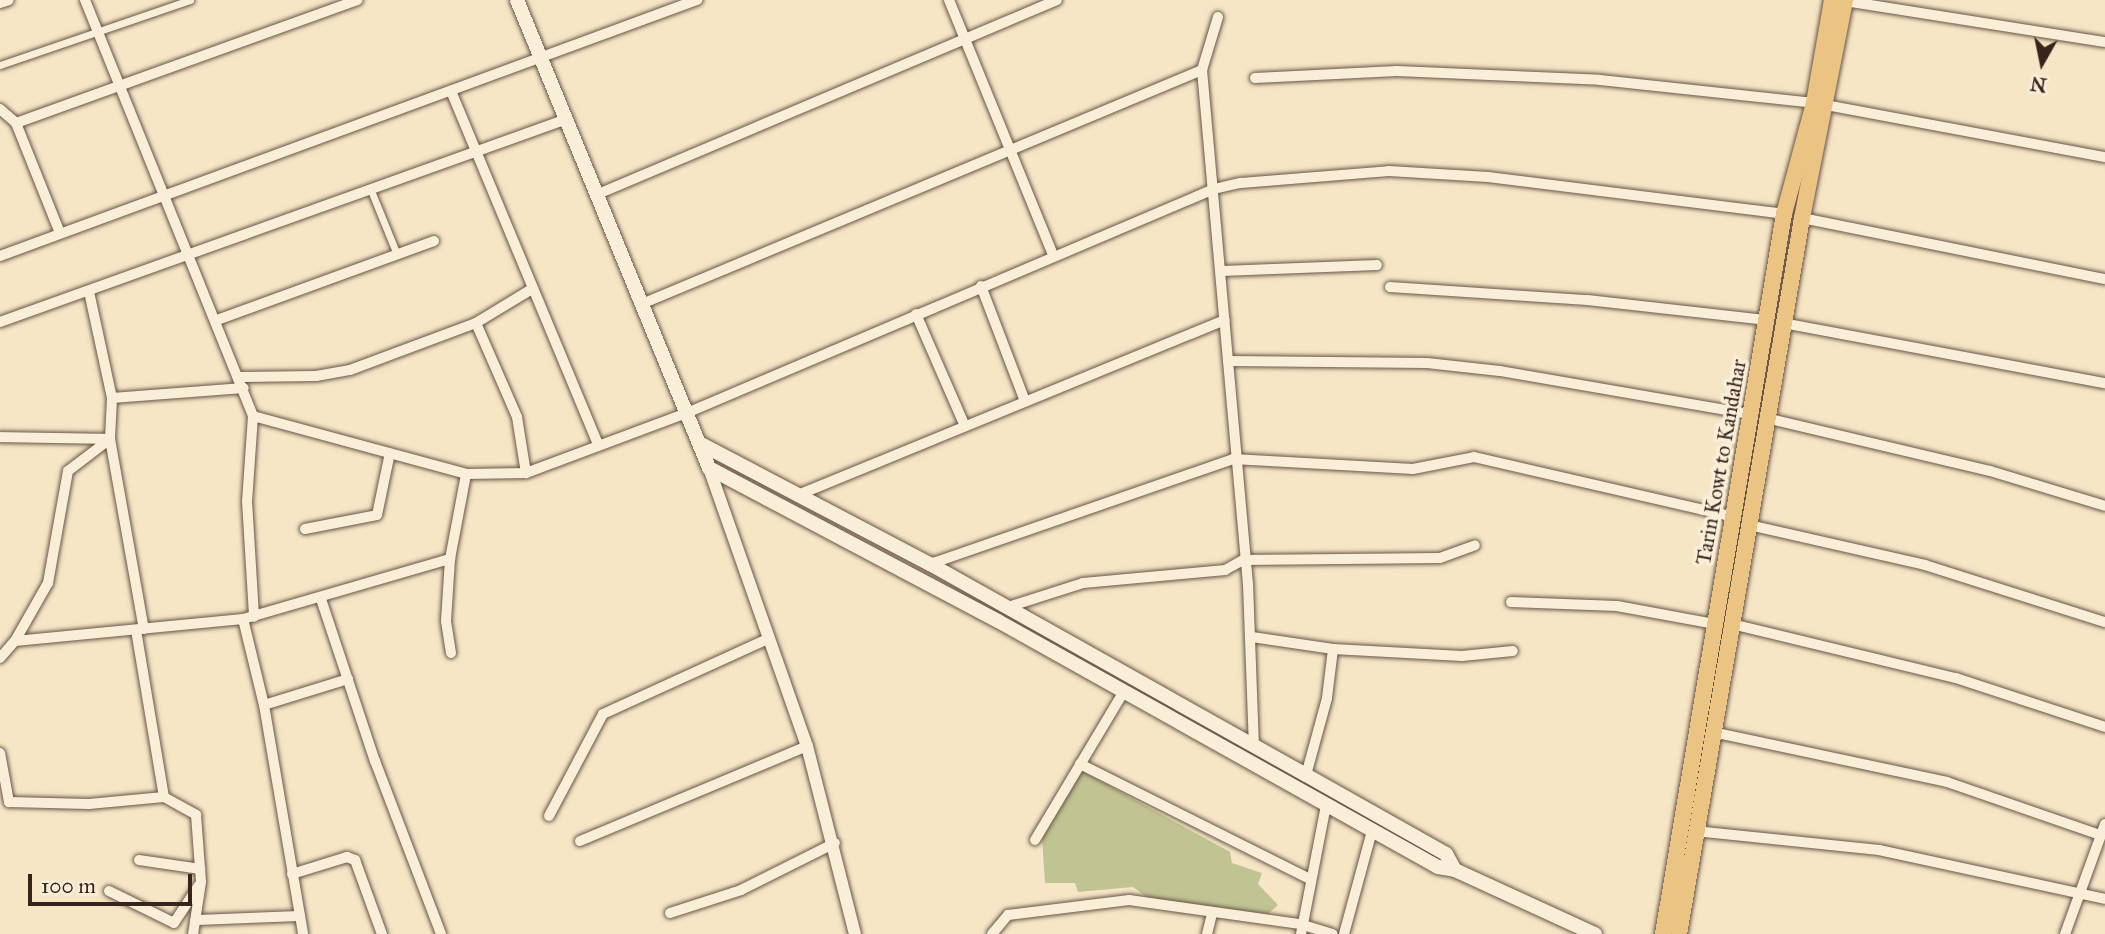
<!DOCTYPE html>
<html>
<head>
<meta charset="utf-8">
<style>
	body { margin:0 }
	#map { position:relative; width:2105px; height:934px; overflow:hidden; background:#f6e6c5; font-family:"IM FELL Great Primer",serif }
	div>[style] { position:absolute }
	.green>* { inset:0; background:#c0c492 }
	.roads { filter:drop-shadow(0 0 2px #685447) drop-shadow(0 0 2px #685447) }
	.pedestrian>* { height:7px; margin:-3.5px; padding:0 3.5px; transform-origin:3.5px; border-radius:3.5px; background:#f9efd9 }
	.minor>* { height:10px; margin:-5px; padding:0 5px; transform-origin:5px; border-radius:5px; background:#f9efd9 }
	.tertiary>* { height:12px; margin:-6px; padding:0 6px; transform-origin:6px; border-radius:6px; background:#f9efd9 }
	.secondary>* { height:14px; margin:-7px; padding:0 7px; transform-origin:7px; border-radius:7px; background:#f9efd9 }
	.primary>* { height:16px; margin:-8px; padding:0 8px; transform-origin:8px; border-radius:8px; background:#ebc382 }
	span { translate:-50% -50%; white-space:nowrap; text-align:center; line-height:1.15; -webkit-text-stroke:7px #f9efd9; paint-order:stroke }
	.street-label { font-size:21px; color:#38241d }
	.north { position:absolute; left:2007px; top:28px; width:70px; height:70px; -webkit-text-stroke:5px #f9efd9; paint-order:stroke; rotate:189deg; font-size:19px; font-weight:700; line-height:28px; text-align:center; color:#38241d }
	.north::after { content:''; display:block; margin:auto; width:24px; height:32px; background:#38241d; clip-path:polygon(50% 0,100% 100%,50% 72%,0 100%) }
	.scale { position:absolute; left:28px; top:874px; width:164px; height:32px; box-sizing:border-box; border:4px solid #38241d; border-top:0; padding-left:9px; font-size:21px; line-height:24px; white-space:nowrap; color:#38241d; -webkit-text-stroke:5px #f9efd9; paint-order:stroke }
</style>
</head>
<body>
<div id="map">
	<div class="green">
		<i style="clip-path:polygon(1082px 771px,1230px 852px,1232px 863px,1262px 873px,1258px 884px,1278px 905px,1268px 914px,1148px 898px,1133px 887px,1078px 892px,1075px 883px,1045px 883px,1042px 837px)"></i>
	</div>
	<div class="roads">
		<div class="pedestrian">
			<i style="left:0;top:65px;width:201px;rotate:-18.9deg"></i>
			<i style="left:370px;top:188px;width:69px;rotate:67.9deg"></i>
		</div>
		<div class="minor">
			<i style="left:85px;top:0;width:449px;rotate:68deg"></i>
			<i style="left:253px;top:416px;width:85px;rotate:94deg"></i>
			<i style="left:247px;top:501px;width:116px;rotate:86.5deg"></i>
			<i style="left:949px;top:0;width:275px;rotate:67.8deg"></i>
			<i style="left:1845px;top:1px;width:263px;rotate:9deg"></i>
			<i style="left:0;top:3px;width:9px;rotate:-18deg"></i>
			<i style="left:1218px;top:17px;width:55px;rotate:106.8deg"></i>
			<i style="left:1202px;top:70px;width:516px;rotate:84.89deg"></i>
			<i style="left:1248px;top:584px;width:162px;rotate:87.9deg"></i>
			<i style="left:1255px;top:78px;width:142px;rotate:-2.8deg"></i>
			<i style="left:1397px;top:71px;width:203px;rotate:2.5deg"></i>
			<i style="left:1600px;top:80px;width:215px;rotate:6.1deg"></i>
			<i style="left:451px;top:91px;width:383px;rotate:67.4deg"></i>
			<i style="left:1826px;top:105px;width:284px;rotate:10.6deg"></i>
			<i style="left:0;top:109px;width:21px;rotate:41deg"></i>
			<i style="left:16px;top:123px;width:118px;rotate:68.2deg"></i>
			<i style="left:16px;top:123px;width:363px;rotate:-19.8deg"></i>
			<i style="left:598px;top:194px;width:498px;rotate:-22.9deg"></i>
			<i style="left:1802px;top:218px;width:309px;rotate:11.4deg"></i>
			<i style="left:0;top:256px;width:743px;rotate:-20.17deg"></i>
			<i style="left:1222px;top:271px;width:155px;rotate:-2.2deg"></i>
			<i style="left:981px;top:286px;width:123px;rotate:69.1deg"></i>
			<i style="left:1390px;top:287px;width:198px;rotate:3.8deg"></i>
			<i style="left:1588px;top:300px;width:180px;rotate:6.4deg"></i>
			<i style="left:644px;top:303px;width:605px;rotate:-22.66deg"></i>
			<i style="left:916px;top:314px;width:122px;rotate:66.4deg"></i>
			<i style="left:217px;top:320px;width:231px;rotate:-20deg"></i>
			<i style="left:0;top:322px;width:602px;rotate:-19.7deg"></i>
			<i style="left:476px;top:323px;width:103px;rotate:66.4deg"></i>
			<i style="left:517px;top:417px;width:57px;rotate:80.9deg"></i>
			<i style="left:1783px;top:323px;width:328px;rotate:10.6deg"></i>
			<i style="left:1228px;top:361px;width:199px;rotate:0.6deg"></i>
			<i style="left:1427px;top:363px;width:73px;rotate:6.3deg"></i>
			<i style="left:1500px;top:371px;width:253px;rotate:9.8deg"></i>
			<i style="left:241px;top:377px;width:75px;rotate:-0.8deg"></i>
			<i style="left:316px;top:376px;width:35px;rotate:-10deg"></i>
			<i style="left:350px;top:370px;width:134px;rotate:-20.5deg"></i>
			<i style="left:476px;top:323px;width:66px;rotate:-31.3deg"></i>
			<i style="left:112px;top:398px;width:132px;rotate:-4.3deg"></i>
			<i style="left:253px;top:416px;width:221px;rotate:15.2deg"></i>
			<i style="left:466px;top:474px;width:60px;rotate:-1deg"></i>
			<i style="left:526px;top:473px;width:174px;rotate:-20.5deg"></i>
			<i style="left:689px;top:412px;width:570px;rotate:-23.01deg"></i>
			<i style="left:1214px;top:189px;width:28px;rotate:-13deg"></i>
			<i style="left:1241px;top:183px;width:148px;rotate:-4.6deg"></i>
			<i style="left:1389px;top:171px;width:99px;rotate:3.5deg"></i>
			<i style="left:1488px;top:177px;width:298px;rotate:7.1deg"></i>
			<i style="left:1766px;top:418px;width:230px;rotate:13.3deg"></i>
			<i style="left:1990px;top:471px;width:120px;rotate:16.9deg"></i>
			<i style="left:0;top:437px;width:110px;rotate:1deg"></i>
			<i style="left:110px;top:439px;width:193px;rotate:79.9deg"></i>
			<i style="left:798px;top:495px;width:461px;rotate:-22.3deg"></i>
			<i style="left:1749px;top:525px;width:180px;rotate:12.8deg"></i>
			<i style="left:1925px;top:565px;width:189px;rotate:17.6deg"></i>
			<i style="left:305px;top:529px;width:73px;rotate:-11deg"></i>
			<i style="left:377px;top:515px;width:63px;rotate:-78.2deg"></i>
			<i style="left:930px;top:564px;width:321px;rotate:-19.1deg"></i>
			<i style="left:1233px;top:459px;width:180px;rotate:3.2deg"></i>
			<i style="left:1413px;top:469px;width:62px;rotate:-11.1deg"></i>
			<i style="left:1474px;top:457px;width:266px;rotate:13deg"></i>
			<i style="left:321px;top:599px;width:171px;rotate:71.6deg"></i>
			<i style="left:375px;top:761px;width:185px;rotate:69.1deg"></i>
			<i style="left:1511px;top:602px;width:106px;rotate:2.2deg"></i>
			<i style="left:1617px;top:606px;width:100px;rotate:10.4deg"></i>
			<i style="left:1008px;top:607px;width:79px;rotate:-17.7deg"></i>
			<i style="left:1083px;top:583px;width:143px;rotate:-5.2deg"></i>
			<i style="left:1225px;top:570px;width:21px;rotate:-29deg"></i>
			<i style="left:1243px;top:560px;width:197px;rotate:-0.6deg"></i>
			<i style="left:1440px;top:558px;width:37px;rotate:-20deg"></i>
			<i style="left:243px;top:619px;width:89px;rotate:76.3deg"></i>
			<i style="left:264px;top:705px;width:232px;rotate:80.3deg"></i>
			<i style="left:1732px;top:624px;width:230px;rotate:13.6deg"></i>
			<i style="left:1956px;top:678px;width:157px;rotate:18.2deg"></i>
			<i style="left:136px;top:630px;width:169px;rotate:80.5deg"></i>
			<i style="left:164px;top:797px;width:37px;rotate:29deg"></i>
			<i style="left:196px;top:815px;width:67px;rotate:85.7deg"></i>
			<i style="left:201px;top:882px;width:53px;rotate:98.7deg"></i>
			<i style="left:1252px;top:637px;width:82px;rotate:8.4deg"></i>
			<i style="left:1333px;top:649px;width:129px;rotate:3.1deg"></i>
			<i style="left:1462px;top:656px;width:51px;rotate:-5.6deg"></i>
			<i style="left:15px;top:641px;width:229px;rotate:-5.5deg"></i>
			<i style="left:243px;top:619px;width:216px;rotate:-16.2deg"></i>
			<i style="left:451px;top:653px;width:32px;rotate:-99deg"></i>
			<i style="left:446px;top:621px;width:62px;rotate:-86.3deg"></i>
			<i style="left:450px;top:559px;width:86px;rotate:-79.3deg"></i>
			<i style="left:0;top:658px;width:23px;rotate:-49deg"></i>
			<i style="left:15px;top:641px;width:67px;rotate:-60.4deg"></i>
			<i style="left:48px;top:583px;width:114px;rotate:-79.9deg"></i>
			<i style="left:68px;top:471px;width:53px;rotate:-37.3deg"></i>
			<i style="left:110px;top:439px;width:41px;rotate:-87.2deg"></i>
			<i style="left:112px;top:398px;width:108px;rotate:-102.2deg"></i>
			<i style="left:264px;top:705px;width:88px;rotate:-17.2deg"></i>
			<i style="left:1712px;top:732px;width:240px;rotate:12deg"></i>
			<i style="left:1947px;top:782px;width:162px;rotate:19.1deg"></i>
			<i style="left:0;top:753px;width:50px;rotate:79.6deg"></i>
			<i style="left:9px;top:802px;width:80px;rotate:1.4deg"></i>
			<i style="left:89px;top:804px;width:75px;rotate:-5.3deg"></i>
			<i style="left:1080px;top:764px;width:257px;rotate:26.6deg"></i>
			<i style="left:1306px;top:775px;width:80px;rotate:-74.7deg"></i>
			<i style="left:1327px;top:698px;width:49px;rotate:-83deg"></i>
			<i style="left:549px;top:816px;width:115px;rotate:-62.1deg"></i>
			<i style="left:603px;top:714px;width:183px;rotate:-24.5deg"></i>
			<i style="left:1695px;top:831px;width:185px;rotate:5.9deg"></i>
			<i style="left:1879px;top:850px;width:231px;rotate:12.2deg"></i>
			<i style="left:1035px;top:840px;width:174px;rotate:-59.1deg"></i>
			<i style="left:580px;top:841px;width:246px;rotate:-22.7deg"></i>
			<i style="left:139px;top:860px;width:62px;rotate:8.4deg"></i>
			<i style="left:292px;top:874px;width:58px;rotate:-17.2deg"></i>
			<i style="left:347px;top:857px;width:9px;rotate:21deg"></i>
			<i style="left:355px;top:860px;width:79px;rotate:70deg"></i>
			<i style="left:109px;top:891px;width:72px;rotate:26.2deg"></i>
			<i style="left:174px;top:923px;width:45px;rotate:-56.7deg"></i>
			<i style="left:670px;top:913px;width:75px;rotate:-17.9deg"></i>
			<i style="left:741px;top:890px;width:105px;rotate:-26.6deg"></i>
			<i style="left:196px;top:920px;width:104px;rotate:-2.2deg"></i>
			<i style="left:992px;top:934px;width:25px;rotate:-50deg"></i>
			<i style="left:1008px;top:915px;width:122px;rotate:-7.1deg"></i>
			<i style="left:1129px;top:900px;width:173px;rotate:8deg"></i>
			<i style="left:1300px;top:924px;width:34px;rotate:17deg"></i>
			<i style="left:1207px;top:934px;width:21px;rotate:-76deg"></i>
			<i style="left:1301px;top:934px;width:131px;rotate:-79deg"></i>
			<i style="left:1344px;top:934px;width:107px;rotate:-74.8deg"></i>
			<i style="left:2065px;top:934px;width:117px;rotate:-70deg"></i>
		</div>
		<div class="tertiary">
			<i style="left:709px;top:468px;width:295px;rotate:70.6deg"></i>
			<i style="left:807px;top:746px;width:194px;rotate:75.7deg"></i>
		</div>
		<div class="secondary">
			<i style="left:517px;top:0;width:506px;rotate:67.69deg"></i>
			<i style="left:709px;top:468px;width:327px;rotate:27.9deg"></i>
			<i style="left:998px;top:621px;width:504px;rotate:29.21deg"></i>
			<i style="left:1438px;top:867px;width:17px;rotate:10deg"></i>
			<i style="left:1455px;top:870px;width:154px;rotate:24.6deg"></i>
			<i style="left:701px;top:444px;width:259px;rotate:27.7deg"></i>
			<i style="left:930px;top:564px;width:431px;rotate:29.3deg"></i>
			<i style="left:1306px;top:775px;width:161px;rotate:29.4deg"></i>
			<i style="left:1446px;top:854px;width:18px;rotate:61deg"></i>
		</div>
		<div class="primary">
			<i style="left:1663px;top:934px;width:730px;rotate:-80.46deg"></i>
			<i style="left:1784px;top:214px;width:115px;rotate:-74.9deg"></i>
			<i style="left:1814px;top:103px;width:105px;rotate:-80.1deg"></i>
			<i style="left:1679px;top:934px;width:726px;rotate:-80.25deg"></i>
			<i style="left:1802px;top:218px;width:222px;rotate:-78.8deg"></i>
		</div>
	</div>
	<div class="street-label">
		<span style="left:1721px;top:462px;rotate:-80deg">Tarin Kowt to Kandahar</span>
	</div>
	<div class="north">N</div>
	<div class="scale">100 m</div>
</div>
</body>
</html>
